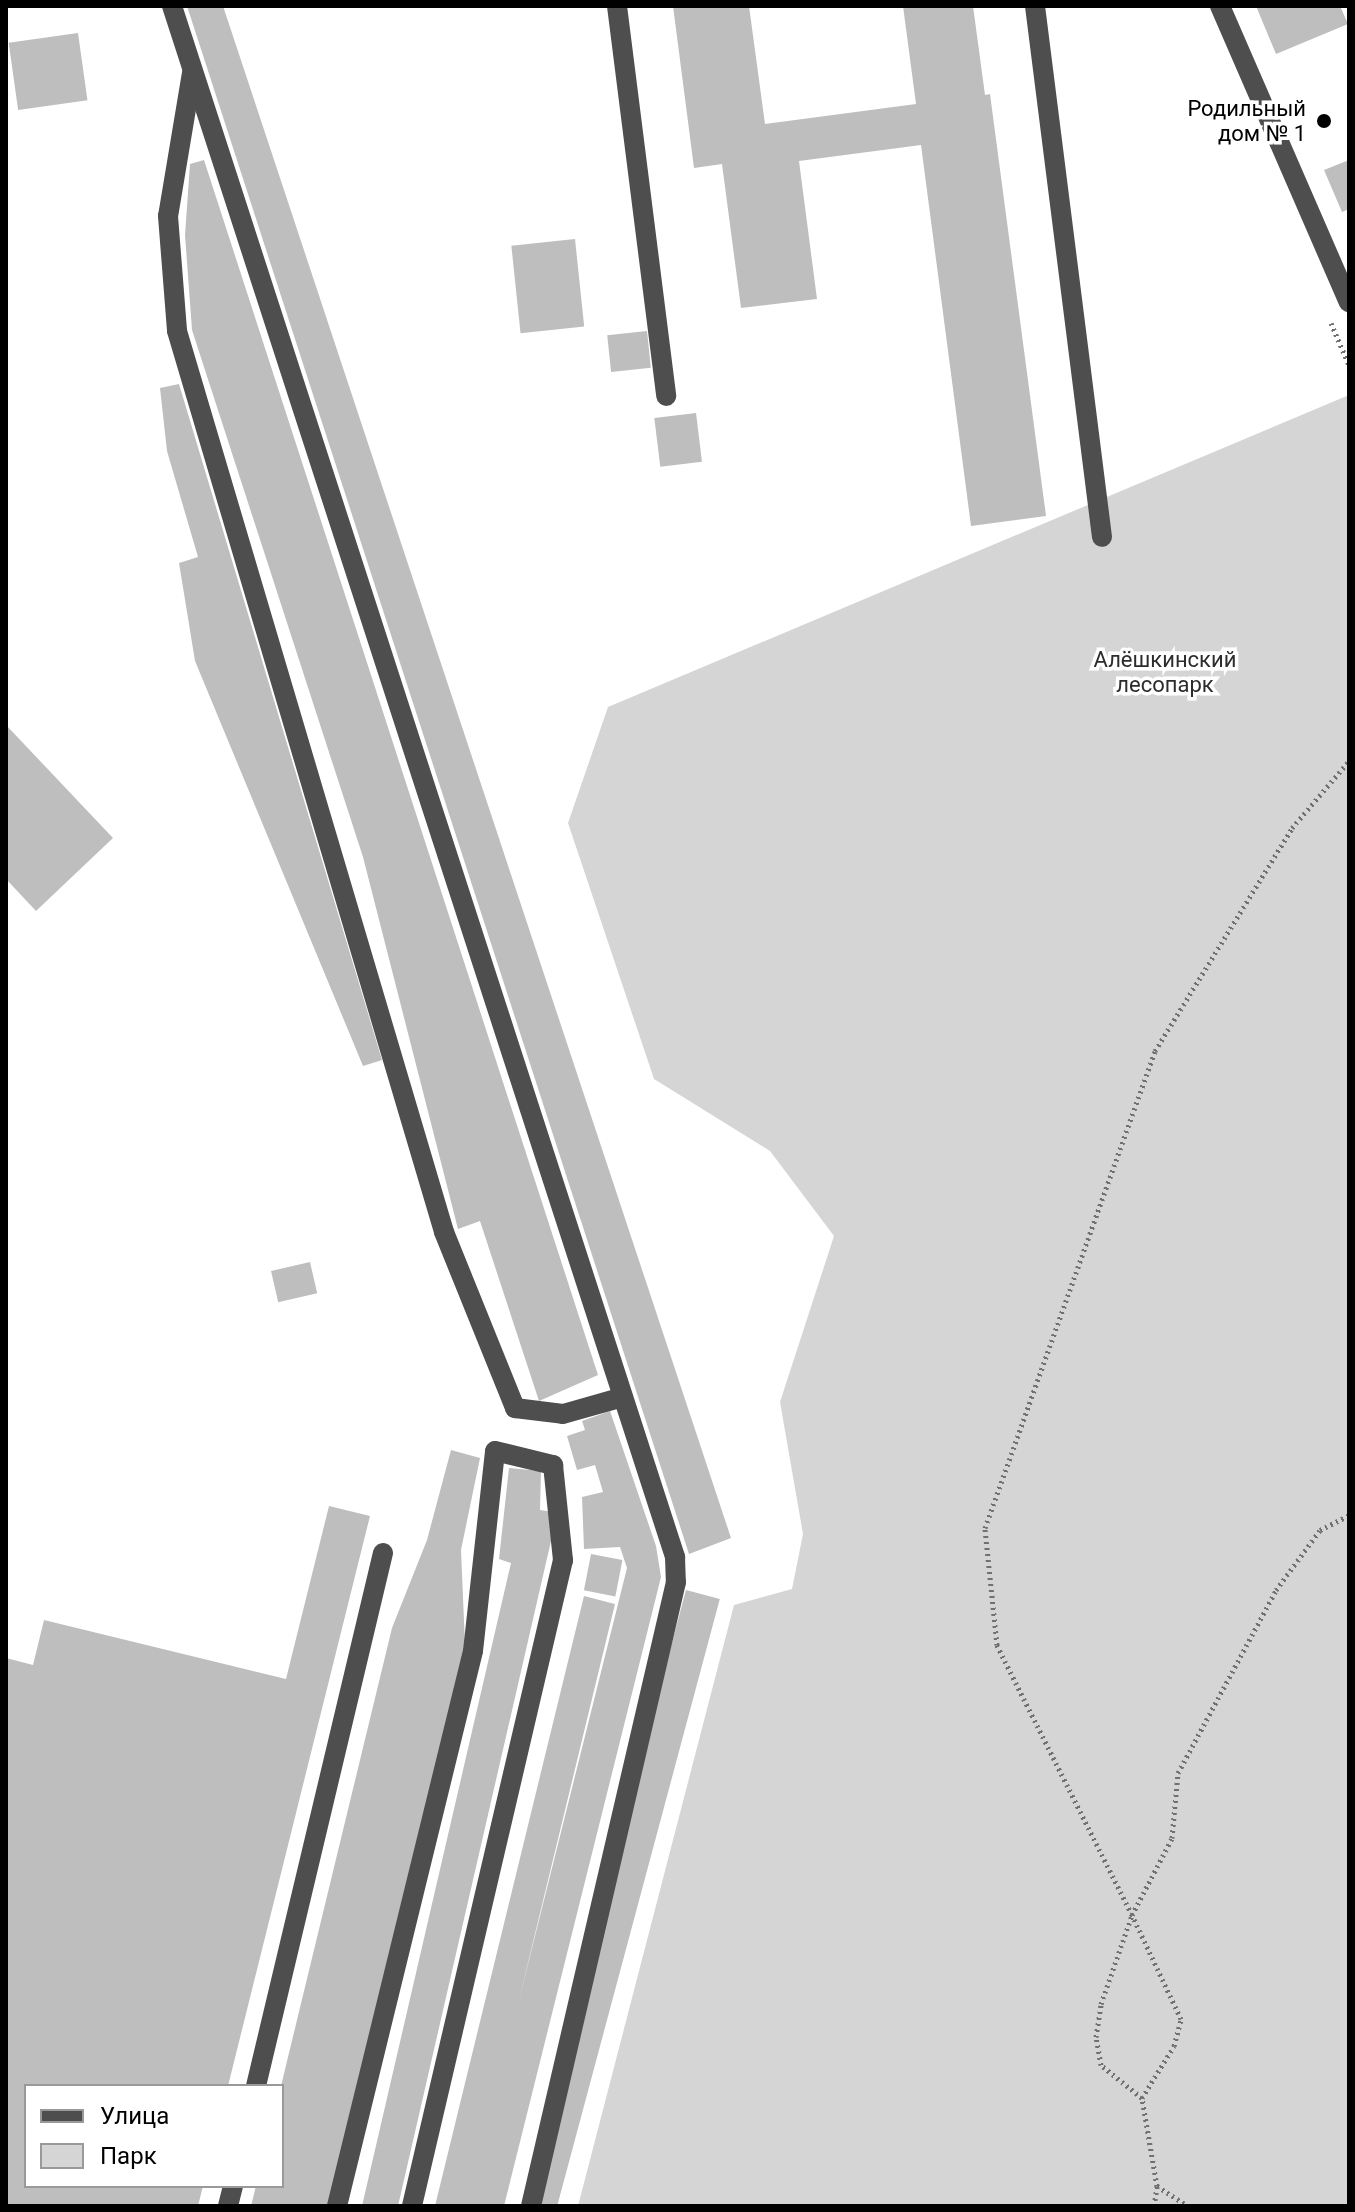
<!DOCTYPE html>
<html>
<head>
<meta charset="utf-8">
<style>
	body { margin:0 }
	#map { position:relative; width:1355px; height:2212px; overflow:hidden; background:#fff; font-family:Roboto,sans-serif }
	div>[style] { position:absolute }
	.green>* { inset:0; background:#d5d5d5 }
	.building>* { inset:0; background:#bebebe; transform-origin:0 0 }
	.path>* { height:5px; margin-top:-2.5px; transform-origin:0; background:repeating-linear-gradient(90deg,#707070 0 2px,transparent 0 6px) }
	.minor>* { height:20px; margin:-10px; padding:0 10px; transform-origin:10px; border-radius:10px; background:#4e4e4e }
	.dots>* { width:22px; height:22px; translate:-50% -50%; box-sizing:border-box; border:4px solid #fff; border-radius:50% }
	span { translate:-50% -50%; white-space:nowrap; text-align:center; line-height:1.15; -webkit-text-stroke:7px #fff; paint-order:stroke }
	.poi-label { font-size:22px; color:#000 }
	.right { translate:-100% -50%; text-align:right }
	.park-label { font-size:22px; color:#2c2c2c }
	.frame { position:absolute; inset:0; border:8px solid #000; pointer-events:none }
	.legend { position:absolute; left:24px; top:2084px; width:260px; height:104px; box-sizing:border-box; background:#fff; border:2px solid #999; margin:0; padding:10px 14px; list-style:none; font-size:24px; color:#000 }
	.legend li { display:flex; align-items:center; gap:16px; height:40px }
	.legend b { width:40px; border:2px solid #999 }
</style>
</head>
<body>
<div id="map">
	<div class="green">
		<i style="clip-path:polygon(1349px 395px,1349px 2206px,578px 2206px,734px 1605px,792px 1589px,803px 1534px,780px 1402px,834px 1236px,770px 1151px,654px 1079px,568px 823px,608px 707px)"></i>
	</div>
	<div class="building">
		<i style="clip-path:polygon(187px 6px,223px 6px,731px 1538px,689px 1554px)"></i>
		<i style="clip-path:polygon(673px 6px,749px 6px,765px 124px,916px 104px,903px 6px,973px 6px,985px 95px,990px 94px,1046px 516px,971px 526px,921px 145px,799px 161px,817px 299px,741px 308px,722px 164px,694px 168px)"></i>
		<i style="clip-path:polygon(1256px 6px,1340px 6px,1348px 24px,1276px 54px)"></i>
		<i style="left:78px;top:33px;width:68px;height:70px;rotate:82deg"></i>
		<i style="clip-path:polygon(204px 160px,598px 1375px,539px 1401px,480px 1221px,458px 1229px,363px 857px,192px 330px,185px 235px,190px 164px)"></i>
		<i style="clip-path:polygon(1349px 160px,1349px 209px,1342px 212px,1324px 170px)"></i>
		<i style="left:575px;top:239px;width:88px;height:64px;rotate:84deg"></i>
		<i style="left:647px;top:331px;width:37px;height:40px;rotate:84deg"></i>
		<i style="clip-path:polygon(179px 384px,382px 1060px,363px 1066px,195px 661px,179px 563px,198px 557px,167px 451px,160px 388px)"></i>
		<i style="left:696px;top:413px;width:49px;height:42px;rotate:83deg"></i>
		<i style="clip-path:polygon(6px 725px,113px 838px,36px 911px,6px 879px)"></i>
		<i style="left:310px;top:1262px;width:32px;height:40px;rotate:77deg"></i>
		<i style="clip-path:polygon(610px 1411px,656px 1546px,661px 1577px,504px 2206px,435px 2206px,584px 1596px,615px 1604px,519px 2000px,627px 1568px,620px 1547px,584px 1549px,582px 1497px,603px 1492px,595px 1465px,577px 1470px,567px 1436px,585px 1430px,582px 1421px)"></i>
		<i style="clip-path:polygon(451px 1450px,480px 1458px,461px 1550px,465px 1645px,328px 2206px,251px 2206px,256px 2186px,282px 2186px,281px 2086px,392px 1628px,427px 1540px)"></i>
		<i style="clip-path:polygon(509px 1468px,541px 1471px,540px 1510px,553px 1512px,551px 1541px,398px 2206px,362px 2206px,511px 1563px,499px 1559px)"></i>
		<i style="clip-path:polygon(329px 1506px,370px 1516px,228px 2086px,26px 2086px,26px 2186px,203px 2186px,198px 2206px,6px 2206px,6px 1658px,33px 1665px,44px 1620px,286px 1679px)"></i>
		<i style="left:591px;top:1554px;width:32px;height:37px;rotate:11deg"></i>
		<i style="left:686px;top:1590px;width:35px;height:634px;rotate:15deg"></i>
	</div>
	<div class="path">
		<i style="left:1331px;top:323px;width:46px;rotate:66.8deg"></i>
		<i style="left:1142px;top:2098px;width:53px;rotate:-141.2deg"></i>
		<i style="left:1101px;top:2065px;width:28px;rotate:-100deg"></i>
		<i style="left:1096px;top:2037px;width:33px;rotate:-81deg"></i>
		<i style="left:1101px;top:2004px;width:94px;rotate:-70.8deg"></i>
		<i style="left:1132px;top:1915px;width:302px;rotate:-116.6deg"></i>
		<i style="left:997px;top:1645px;width:118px;rotate:-95.9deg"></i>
		<i style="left:985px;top:1528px;width:506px;rotate:-70.38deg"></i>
		<i style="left:1155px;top:1051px;width:262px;rotate:-58.4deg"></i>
		<i style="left:1292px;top:828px;width:88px;rotate:-49.6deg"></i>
		<i style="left:1157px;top:2186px;width:37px;rotate:33deg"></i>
		<i style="left:1154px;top:2206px;width:20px;rotate:-81deg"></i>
		<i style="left:1157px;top:2186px;width:89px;rotate:-99.7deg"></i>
		<i style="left:1142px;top:2098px;width:61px;rotate:-58.4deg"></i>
		<i style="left:1174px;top:2046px;width:28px;rotate:-75deg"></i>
		<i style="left:1181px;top:2019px;width:115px;rotate:-115.2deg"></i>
		<i style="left:1132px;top:1915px;width:87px;rotate:-62.5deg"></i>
		<i style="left:1172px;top:1838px;width:65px;rotate:-84.7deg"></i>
		<i style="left:1178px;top:1773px;width:208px;rotate:-61.8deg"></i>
		<i style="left:1276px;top:1590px;width:74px;rotate:-53.7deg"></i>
		<i style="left:1320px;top:1530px;width:33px;rotate:-27deg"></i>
	</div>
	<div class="minor">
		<i style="left:172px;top:6px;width:1631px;rotate:72.03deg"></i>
		<i style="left:675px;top:1557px;width:25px;rotate:88deg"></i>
		<i style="left:676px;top:1582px;width:641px;rotate:103.08deg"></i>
		<i style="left:617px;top:6px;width:393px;rotate:82.8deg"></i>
		<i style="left:1035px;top:6px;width:535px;rotate:82.81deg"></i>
		<i style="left:1220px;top:6px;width:323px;rotate:66.5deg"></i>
		<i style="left:192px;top:73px;width:145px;rotate:99.5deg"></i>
		<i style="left:168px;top:216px;width:115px;rotate:85.5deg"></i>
		<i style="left:177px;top:331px;width:940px;rotate:73.49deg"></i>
		<i style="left:444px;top:1232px;width:190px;rotate:68deg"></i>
		<i style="left:515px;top:1408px;width:48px;rotate:7.1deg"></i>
		<i style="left:563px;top:1414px;width:62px;rotate:-15.8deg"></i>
		<i style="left:256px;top:2086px;width:548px;rotate:-76.6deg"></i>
		<i style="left:228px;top:2206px;width:21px;rotate:-76deg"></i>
		<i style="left:337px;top:2206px;width:571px;rotate:-76.23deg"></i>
		<i style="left:473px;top:1651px;width:201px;rotate:-83.7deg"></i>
		<i style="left:495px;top:1451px;width:60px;rotate:13.6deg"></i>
		<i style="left:553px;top:1465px;width:96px;rotate:84deg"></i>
		<i style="left:563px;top:1560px;width:663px;rotate:103.16deg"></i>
	</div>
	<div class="dots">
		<i style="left:1324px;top:121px;background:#000"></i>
	</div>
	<div class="poi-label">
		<span class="right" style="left:1306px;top:121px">Родильный<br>дом № 1</span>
	</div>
	<div class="park-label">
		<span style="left:1165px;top:672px">Алёшкинский<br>лесопарк</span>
	</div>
	<div class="frame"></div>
	<ul class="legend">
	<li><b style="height:10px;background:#4e4e4e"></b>Улица</li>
	<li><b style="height:22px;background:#d5d5d5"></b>Парк</li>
	</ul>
</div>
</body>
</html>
